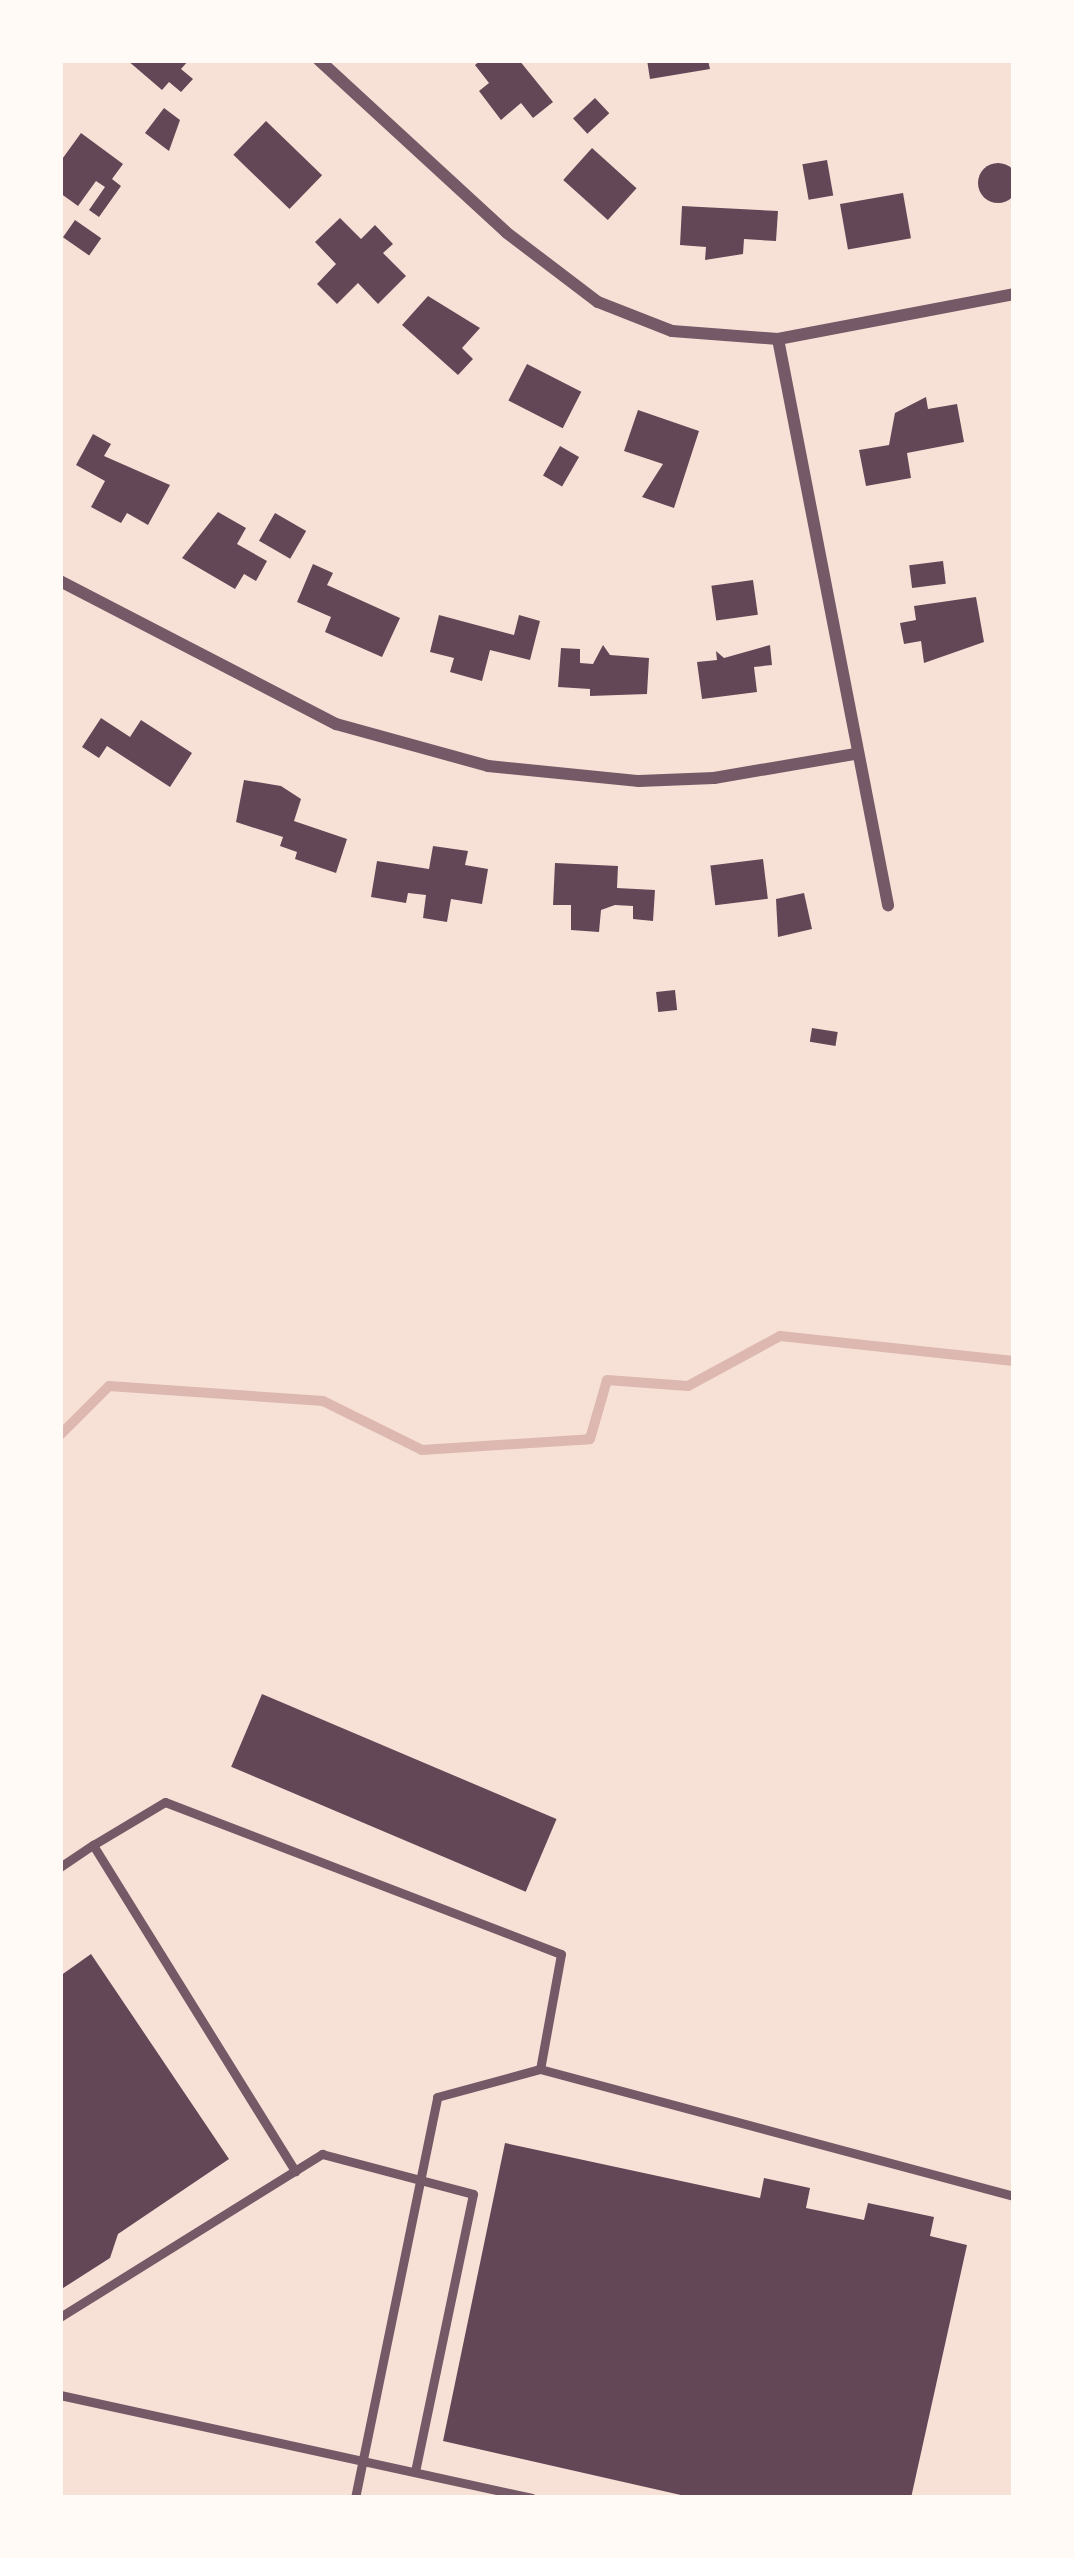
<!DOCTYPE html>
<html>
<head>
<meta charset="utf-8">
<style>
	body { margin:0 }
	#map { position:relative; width:1074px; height:2558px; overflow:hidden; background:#f7e1d7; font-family:"PT Sans",sans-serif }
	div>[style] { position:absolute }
	.stream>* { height:10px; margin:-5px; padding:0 5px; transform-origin:5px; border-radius:5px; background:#dcb8b0 }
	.building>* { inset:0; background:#644757; transform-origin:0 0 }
	.round { border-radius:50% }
	.service>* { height:9px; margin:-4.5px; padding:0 4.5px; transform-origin:4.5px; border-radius:4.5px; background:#755966 }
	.minor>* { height:12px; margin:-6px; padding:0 6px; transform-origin:6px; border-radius:6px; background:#755966 }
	span { translate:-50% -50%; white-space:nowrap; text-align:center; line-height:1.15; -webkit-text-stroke:9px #fffaf5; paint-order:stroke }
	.frame { position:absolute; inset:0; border:63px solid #fffaf5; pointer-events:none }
</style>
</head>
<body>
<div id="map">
	<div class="stream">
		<i style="left:60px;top:1435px;width:69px;rotate:-45deg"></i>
		<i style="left:109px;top:1386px;width:215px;rotate:4deg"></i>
		<i style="left:323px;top:1401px;width:110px;rotate:26.3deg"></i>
		<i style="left:422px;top:1450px;width:168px;rotate:-3.7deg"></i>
		<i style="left:590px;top:1439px;width:61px;rotate:-73.9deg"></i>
		<i style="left:607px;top:1380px;width:81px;rotate:4.2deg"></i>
		<i style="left:688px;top:1386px;width:105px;rotate:-28.5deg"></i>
		<i style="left:780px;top:1336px;width:235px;rotate:6.1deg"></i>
	</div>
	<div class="building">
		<i style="clip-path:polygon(127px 60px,189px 60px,181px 69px,193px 79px,181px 92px,169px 82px,162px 90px)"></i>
		<i style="clip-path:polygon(481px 60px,519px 60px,553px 102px,533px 118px,521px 103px,501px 120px,479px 91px,489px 83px,475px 65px)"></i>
		<i style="clip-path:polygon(647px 60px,708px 60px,710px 69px,650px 79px)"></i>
		<i style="left:595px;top:98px;width:21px;height:30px;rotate:47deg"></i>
		<i style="clip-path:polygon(164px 108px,180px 120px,169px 151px,145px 133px)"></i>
		<i style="left:266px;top:121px;width:78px;height:47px;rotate:44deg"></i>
		<i style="clip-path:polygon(81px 133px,123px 164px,112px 179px,121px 186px,99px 217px,89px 210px,105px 187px,96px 181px,78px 206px,60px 193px,60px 162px)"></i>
		<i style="left:592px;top:148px;width:60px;height:43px;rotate:42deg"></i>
		<i style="left:827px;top:160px;width:36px;height:25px;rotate:80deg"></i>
		<i class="round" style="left:978px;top:163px;width:40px;height:40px"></i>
		<i style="left:903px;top:193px;width:46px;height:64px;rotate:80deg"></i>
		<i style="clip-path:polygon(682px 206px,778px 211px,776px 241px,744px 239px,743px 254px,705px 260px,706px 247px,680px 245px)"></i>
		<i style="clip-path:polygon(340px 218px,361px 239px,375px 225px,393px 244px,383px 253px,406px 276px,378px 304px,358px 283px,337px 304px,317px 284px,336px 264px,315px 242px)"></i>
		<i style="left:75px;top:220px;width:32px;height:21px;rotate:35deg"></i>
		<i style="clip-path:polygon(428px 296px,480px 328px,462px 348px,473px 359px,458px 375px,402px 325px)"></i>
		<i style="left:527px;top:364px;width:61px;height:41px;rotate:27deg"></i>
		<i style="clip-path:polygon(926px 397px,928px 409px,957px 404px,964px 442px,907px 453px,911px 478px,866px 486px,859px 450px,889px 445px,895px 413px)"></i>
		<i style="clip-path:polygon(638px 410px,699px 431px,674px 508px,642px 497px,663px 464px,624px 451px)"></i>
		<i style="clip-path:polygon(93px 434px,111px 444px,104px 456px,170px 485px,148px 525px,127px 513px,121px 523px,91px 507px,105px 481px,76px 465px)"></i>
		<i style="left:560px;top:446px;width:22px;height:34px;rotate:30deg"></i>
		<i style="clip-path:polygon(218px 512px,246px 528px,237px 544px,267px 561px,256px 581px,244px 574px,235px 589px,182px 558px)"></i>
		<i style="left:275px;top:513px;width:36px;height:32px;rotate:30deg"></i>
		<i style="left:943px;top:561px;width:23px;height:34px;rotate:83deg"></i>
		<i style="clip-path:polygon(313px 564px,333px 573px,327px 585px,400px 618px,382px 657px,325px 632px,331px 617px,297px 602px)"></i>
		<i style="left:753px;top:580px;width:35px;height:42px;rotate:82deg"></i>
		<i style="clip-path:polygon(976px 597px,984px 642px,924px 663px,921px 641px,904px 644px,900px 623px,916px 620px,914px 606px)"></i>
		<i style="clip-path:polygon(439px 615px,514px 635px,519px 615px,540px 621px,530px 660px,490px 650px,482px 681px,450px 672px,454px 658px,430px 652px)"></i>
		<i style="clip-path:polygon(603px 645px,610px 655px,649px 658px,647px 694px,590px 696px,590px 689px,558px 687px,561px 648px,580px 649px,580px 663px,593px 664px)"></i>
		<i style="clip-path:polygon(770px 645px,772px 665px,754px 667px,757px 692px,702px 699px,697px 662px,717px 660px,716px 651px,724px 658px)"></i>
		<i style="clip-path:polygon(101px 718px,130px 737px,141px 720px,192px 753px,170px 787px,107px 746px,99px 758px,82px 747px)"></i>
		<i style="clip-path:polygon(244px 780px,281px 786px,301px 799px,294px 821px,347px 839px,336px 873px,295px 859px,297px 852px,280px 846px,283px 837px,236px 822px)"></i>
		<i style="clip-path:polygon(433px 846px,468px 851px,465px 865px,488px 869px,482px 904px,451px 899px,447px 922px,423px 918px,426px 895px,408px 893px,406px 903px,371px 897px,377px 861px,429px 869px)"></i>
		<i style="left:763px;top:859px;width:40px;height:53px;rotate:83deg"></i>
		<i style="clip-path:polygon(555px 863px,618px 866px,617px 888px,655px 890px,653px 921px,633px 919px,633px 906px,615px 905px,601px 910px,599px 932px,571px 930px,571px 905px,553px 905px)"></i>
		<i style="clip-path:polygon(804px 893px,812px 929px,778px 937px,776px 899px)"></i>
		<i style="left:675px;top:990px;width:20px;height:19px;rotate:84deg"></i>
		<i style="left:812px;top:1028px;width:26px;height:14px;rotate:9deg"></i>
		<i style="left:262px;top:1694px;width:320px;height:79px;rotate:23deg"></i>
		<i style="clip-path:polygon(91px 1954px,229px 2159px,118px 2234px,110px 2258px,60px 2290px,60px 1976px)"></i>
		<i style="clip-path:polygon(505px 2143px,760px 2198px,764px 2178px,810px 2188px,806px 2208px,864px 2220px,868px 2203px,934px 2217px,930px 2236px,967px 2245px,911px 2498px,694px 2498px,443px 2441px)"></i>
	</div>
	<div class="service">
		<i style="left:93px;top:1845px;width:84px;rotate:-30.8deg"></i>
		<i style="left:165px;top:1802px;width:424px;rotate:21deg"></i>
		<i style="left:561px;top:1954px;width:117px;rotate:100.3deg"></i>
		<i style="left:60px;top:1867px;width:40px;rotate:-34deg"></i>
		<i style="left:93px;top:1845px;width:384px;rotate:58.2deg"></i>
		<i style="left:60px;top:2317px;width:309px;rotate:-31.9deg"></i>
		<i style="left:322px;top:2154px;width:156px;rotate:14.8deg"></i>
		<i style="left:473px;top:2194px;width:284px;rotate:101.8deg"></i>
		<i style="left:60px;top:2395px;width:483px;rotate:12.3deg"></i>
		<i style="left:355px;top:2498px;width:409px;rotate:-78.4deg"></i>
		<i style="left:437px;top:2097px;width:107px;rotate:-15.2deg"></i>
		<i style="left:540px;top:2069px;width:491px;rotate:15deg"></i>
	</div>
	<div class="minor">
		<i style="left:319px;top:60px;width:255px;rotate:42.6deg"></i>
		<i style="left:507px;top:233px;width:114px;rotate:37.2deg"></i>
		<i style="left:598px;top:302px;width:79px;rotate:21.4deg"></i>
		<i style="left:672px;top:331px;width:106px;rotate:4.3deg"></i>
		<i style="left:778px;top:339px;width:240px;rotate:-10.8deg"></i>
		<i style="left:778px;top:339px;width:577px;rotate:79deg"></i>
		<i style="left:60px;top:581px;width:311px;rotate:27.4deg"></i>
		<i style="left:336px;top:724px;width:158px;rotate:15.4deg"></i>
		<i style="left:488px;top:766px;width:152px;rotate:5.7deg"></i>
		<i style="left:639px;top:781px;width:75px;rotate:-2.3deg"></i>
		<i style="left:714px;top:778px;width:142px;rotate:-9.7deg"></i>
	</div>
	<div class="frame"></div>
</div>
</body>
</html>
